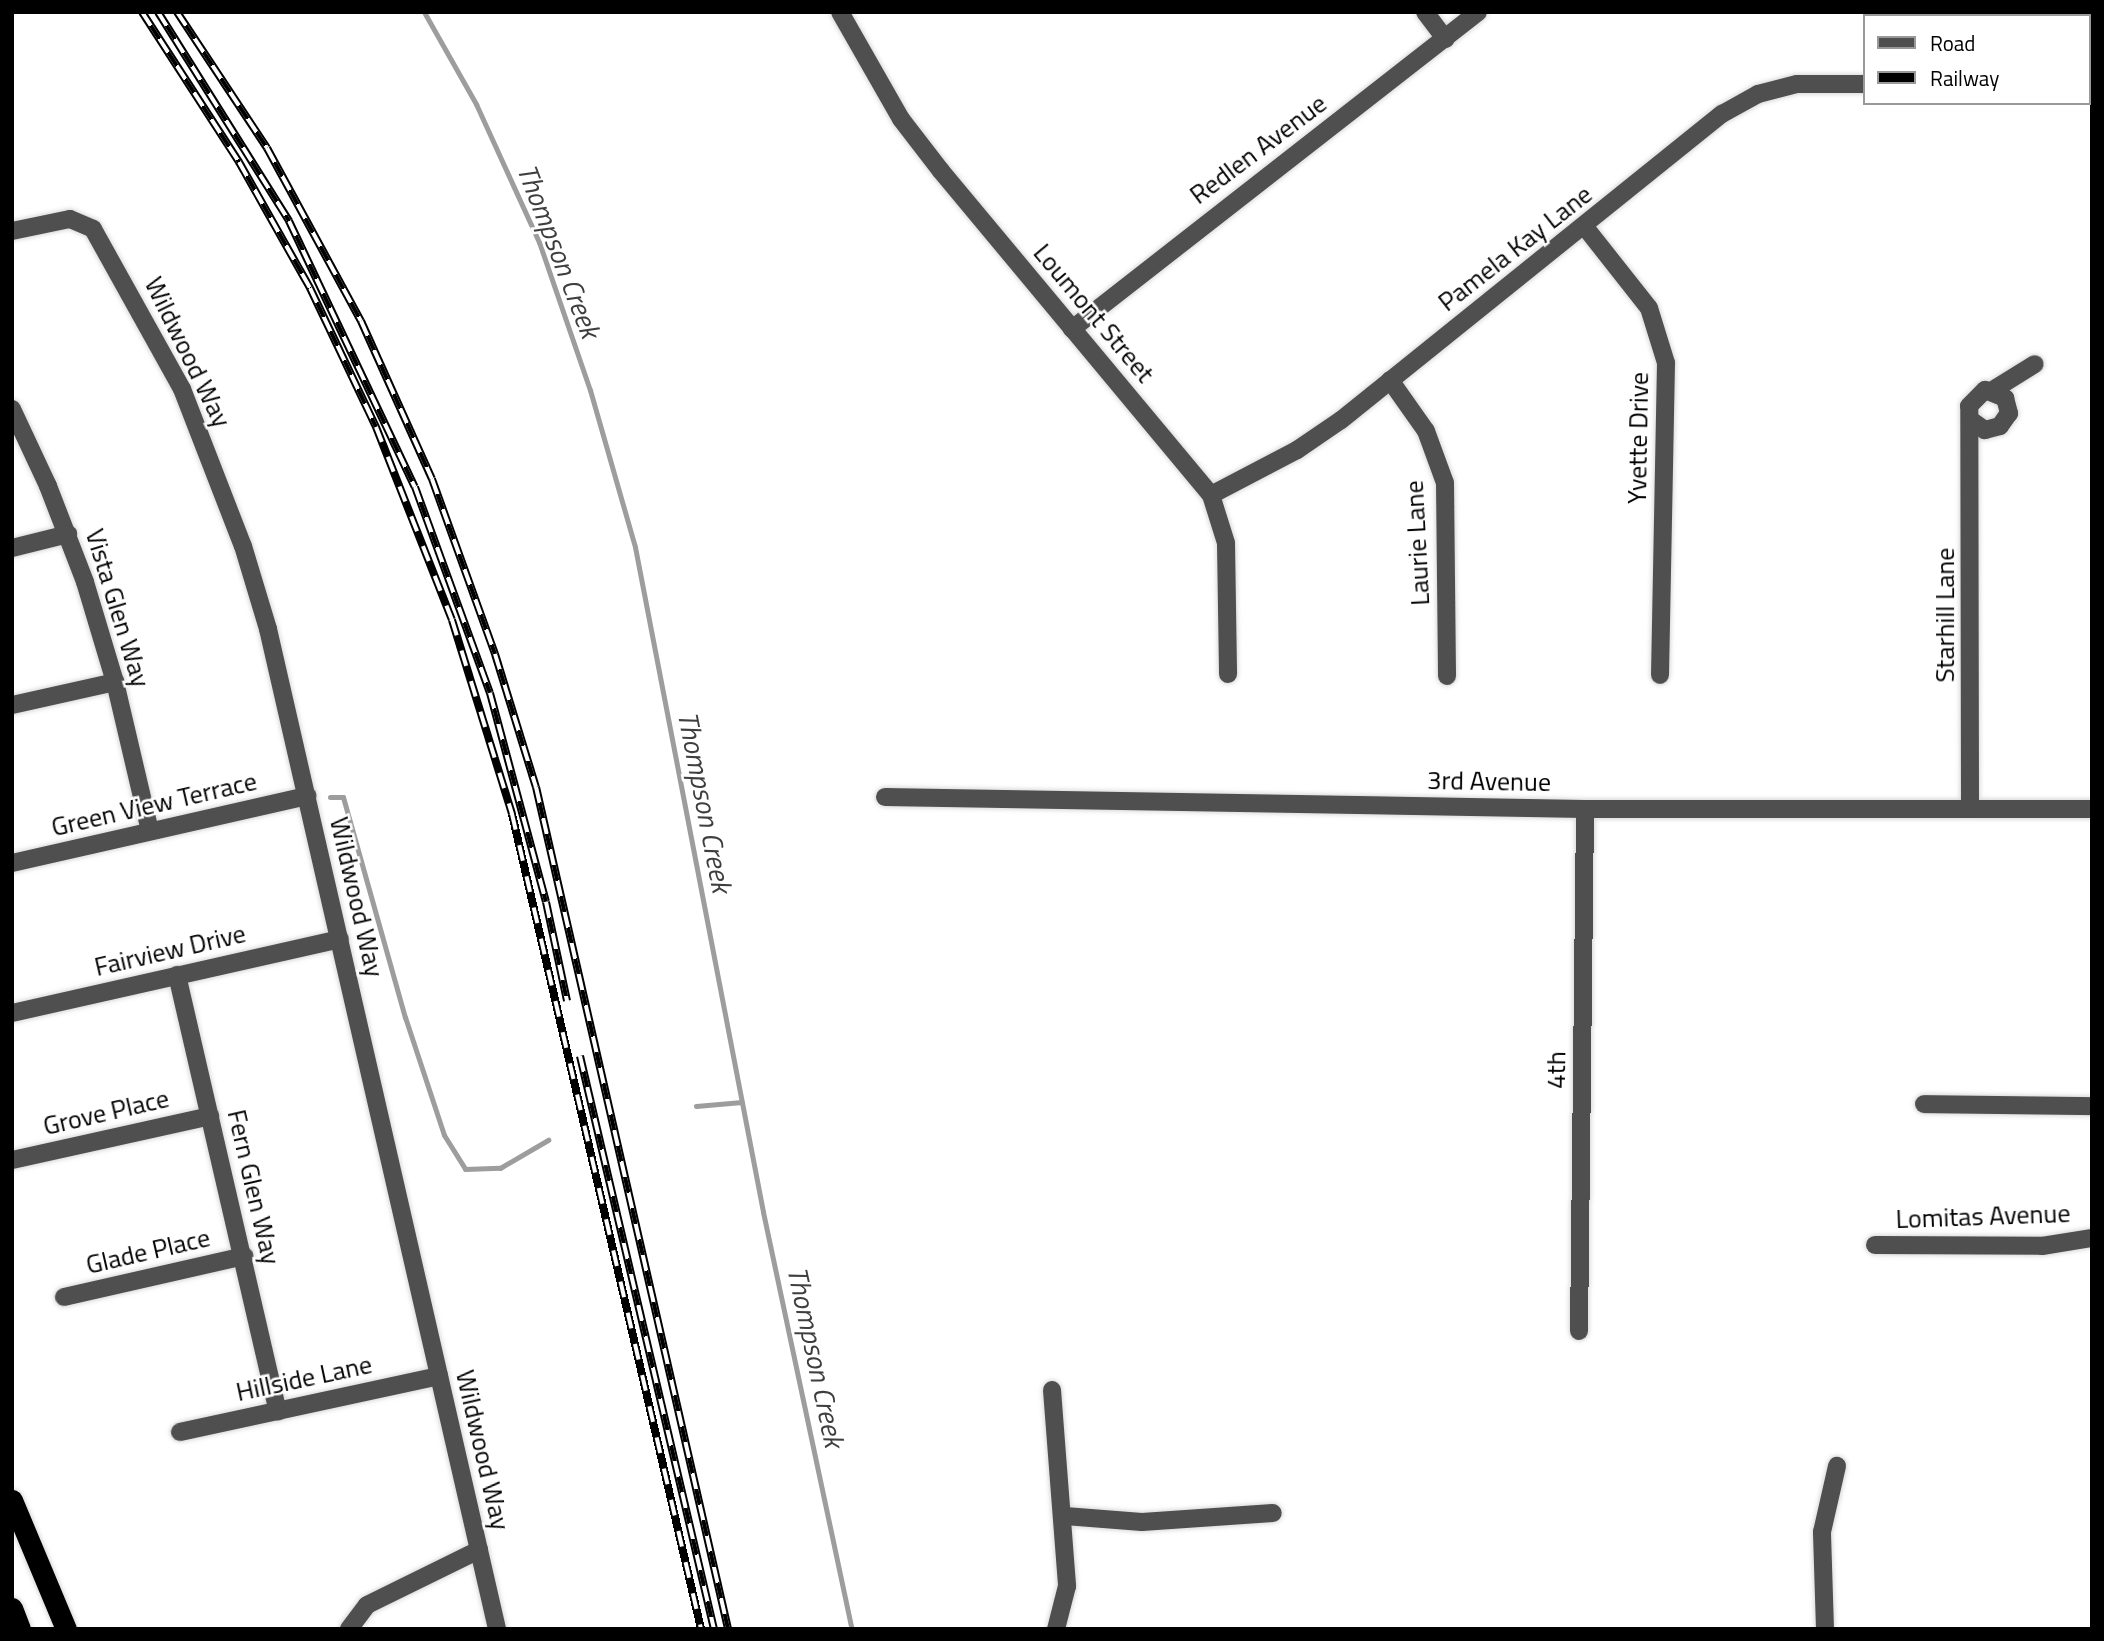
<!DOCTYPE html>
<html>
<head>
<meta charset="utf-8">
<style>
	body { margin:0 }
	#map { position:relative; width:2104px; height:1641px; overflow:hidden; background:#fff; font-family:"Titillium Web",sans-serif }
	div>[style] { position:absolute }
	.stream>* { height:5px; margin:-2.5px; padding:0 2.5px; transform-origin:2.5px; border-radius:2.5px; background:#9d9d9d }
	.roads { filter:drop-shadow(0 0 2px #dbdbdb) drop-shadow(0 0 2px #dbdbdb) }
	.minor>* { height:18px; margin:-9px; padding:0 9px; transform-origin:9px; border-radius:9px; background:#4f4f4f }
	.highway>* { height:21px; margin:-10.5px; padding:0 10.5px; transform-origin:10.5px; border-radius:10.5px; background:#000 }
	.rail>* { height:8px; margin-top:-4px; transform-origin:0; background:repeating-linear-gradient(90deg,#fff 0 16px,#000 0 32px); box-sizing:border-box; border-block:2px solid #000 }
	span { translate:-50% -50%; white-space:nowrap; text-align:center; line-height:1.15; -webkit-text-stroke:5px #fff; paint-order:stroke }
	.street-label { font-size:26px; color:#000 }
	.water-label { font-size:28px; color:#3e3e3e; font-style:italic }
	.frame { position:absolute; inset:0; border:14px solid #000; pointer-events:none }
	.legend { position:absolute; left:1863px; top:14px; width:228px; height:91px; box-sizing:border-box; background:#fff; border:2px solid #999; margin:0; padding:9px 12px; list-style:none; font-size:21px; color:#000 }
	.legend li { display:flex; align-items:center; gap:14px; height:35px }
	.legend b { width:35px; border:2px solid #999 }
</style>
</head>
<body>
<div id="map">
	<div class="stream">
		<i style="left:424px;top:12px;width:106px;rotate:60.5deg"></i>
		<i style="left:476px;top:104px;width:152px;rotate:65.5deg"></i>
		<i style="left:539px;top:242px;width:157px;rotate:71deg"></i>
		<i style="left:590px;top:390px;width:163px;rotate:74deg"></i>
		<i style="left:635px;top:547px;width:677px;rotate:79.1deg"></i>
		<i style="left:763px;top:1212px;width:426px;rotate:78deg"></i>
		<i style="left:330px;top:797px;width:13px"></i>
		<i style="left:343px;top:797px;width:229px;rotate:74.3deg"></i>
		<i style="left:405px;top:1017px;width:124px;rotate:71.7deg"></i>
		<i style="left:444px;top:1135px;width:40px;rotate:58deg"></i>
		<i style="left:465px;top:1169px;width:35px;rotate:-2deg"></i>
		<i style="left:500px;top:1168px;width:56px;rotate:-30.3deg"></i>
		<i style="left:696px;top:1106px;width:46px;rotate:-5deg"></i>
	</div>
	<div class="roads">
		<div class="minor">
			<i style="left:840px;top:12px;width:123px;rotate:60.3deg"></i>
			<i style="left:901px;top:119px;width:66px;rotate:52.4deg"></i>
			<i style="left:941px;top:171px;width:422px;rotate:50.2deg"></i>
			<i style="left:1211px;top:495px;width:50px;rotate:72.6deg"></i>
			<i style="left:1226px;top:543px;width:131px;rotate:89.1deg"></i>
			<i style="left:1425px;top:12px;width:34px;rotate:53deg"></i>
			<i style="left:2088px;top:76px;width:4px;rotate:-14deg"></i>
			<i style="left:1585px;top:227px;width:103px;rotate:51.7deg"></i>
			<i style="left:1649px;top:308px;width:58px;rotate:72.8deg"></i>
			<i style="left:1666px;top:363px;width:312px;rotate:91.1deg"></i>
			<i style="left:12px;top:231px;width:59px;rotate:-11.7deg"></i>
			<i style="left:70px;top:219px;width:25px;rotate:23deg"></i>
			<i style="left:93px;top:229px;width:183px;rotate:60.9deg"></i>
			<i style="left:182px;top:389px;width:168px;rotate:68.8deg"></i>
			<i style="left:243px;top:546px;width:87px;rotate:73.2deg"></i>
			<i style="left:268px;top:629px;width:1026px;rotate:77.1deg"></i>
			<i style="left:1072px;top:329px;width:515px;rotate:-37.98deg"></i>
			<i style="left:1390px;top:380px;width:62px;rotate:54.8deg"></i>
			<i style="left:1426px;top:431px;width:55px;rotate:69.9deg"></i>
			<i style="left:1445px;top:483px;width:193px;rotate:89.4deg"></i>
			<i style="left:1993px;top:390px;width:49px;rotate:-31.8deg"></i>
			<i style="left:12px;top:409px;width:85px;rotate:64.9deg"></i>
			<i style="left:48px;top:486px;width:103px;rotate:68.9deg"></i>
			<i style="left:85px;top:582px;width:104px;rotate:73.3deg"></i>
			<i style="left:115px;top:682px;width:153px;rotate:76.8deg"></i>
			<i style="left:1211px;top:495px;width:97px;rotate:-27.6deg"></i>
			<i style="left:1297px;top:450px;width:53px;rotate:-34.3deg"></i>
			<i style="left:1341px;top:420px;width:489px;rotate:-38.8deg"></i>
			<i style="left:1722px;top:114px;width:41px;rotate:-29.1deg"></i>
			<i style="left:1758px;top:94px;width:40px;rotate:-14.4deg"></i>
			<i style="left:1797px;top:84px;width:67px"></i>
			<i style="left:12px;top:548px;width:58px;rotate:-14deg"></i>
			<i style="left:12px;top:705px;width:106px;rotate:-12.6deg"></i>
			<i style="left:885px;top:797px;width:700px;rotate:0.98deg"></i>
			<i style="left:1585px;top:809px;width:507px"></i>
			<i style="left:1970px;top:808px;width:402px;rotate:-90.1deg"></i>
			<i style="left:1969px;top:406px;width:23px;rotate:-45deg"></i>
			<i style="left:1985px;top:390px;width:22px;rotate:22deg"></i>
			<i style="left:2005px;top:398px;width:16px;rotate:75deg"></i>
			<i style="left:2009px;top:413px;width:16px;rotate:125deg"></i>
			<i style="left:2000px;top:426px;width:16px;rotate:165deg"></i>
			<i style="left:1985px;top:430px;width:16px;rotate:-145deg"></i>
			<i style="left:12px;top:863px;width:303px;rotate:-12.8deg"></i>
			<i style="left:177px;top:975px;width:448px;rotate:77deg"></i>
			<i style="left:12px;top:1013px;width:336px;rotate:-12.7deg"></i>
			<i style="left:1924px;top:1104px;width:168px;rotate:0.7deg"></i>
			<i style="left:12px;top:1160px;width:203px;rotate:-12.5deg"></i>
			<i style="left:1875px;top:1245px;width:167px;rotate:0.3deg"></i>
			<i style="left:2042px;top:1246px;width:51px;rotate:-9.1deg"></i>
			<i style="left:64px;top:1297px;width:185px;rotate:-12.8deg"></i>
			<i style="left:1579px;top:1331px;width:522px;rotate:-89.34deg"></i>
			<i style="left:1052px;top:1390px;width:197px;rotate:85.6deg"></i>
			<i style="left:1067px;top:1586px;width:44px;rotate:104.3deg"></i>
			<i style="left:180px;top:1432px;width:265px;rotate:-12.2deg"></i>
			<i style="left:1065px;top:1516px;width:77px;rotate:4.5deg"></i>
			<i style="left:1142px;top:1522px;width:131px;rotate:-3.9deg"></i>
			<i style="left:349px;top:1629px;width:30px;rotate:-53deg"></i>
			<i style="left:367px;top:1605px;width:125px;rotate:-26.2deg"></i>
			<i style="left:1825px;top:1629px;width:97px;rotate:-91.8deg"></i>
			<i style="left:1822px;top:1532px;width:68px;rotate:-77.2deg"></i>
		</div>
		<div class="highway">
			<i style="left:12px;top:1500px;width:140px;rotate:67.3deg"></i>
			<i style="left:12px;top:1608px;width:22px;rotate:69deg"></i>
		</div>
	</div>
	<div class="rail">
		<i style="left:142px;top:12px;width:179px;rotate:57.1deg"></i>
		<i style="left:239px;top:162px;width:145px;rotate:60.6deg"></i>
		<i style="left:310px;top:288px;width:154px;rotate:64.6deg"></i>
		<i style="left:376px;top:427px;width:207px;rotate:68.5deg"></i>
		<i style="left:452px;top:620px;width:203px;rotate:72.8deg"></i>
		<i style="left:512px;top:814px;width:837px;rotate:76.94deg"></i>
		<i style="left:158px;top:12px;width:247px;rotate:57.9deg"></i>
		<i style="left:289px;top:221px;width:294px;rotate:64.7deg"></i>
		<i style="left:415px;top:487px;width:219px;rotate:70deg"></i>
		<i style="left:490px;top:693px;width:216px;rotate:75deg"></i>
		<i style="left:546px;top:902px;width:101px;rotate:78deg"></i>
		<i style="left:177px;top:12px;width:163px;rotate:56.5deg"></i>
		<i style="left:267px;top:148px;width:197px;rotate:61.5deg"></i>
		<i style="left:361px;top:321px;width:173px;rotate:65.8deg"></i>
		<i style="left:432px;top:479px;width:186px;rotate:70.2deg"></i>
		<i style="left:495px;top:654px;width:139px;rotate:72.9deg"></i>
		<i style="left:536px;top:787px;width:864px;rotate:77.15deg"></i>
		<i style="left:580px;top:1056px;width:588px;rotate:76.84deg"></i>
	</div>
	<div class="street-label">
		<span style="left:1258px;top:149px;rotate:-37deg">Redlen Avenue</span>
		<span style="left:1515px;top:248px;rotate:-38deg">Pamela Kay Lane</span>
		<span style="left:1094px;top:313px;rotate:50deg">Loumont Street</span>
		<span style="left:188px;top:352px;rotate:64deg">Wildwood Way</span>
		<span style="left:1638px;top:438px;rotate:-89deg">Yvette Drive</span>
		<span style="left:1417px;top:543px;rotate:-93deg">Laurie Lane</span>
		<span style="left:118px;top:608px;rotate:73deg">Vista Glen Way</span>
		<span style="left:1945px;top:615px;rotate:-90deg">Starhill Lane</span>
		<span style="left:1489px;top:781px;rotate:1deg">3rd Avenue</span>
		<span style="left:154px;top:804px;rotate:-13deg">Green View Terrace</span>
		<span style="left:357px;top:897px;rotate:77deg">Wildwood Way</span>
		<span style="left:170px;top:950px;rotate:-13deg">Fairview Drive</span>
		<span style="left:1556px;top:1070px;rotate:-89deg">4th</span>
		<span style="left:106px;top:1112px;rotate:-13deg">Grove Place</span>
		<span style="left:254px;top:1187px;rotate:77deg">Fern Glen Way</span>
		<span style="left:1983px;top:1216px;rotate:-2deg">Lomitas Avenue</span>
		<span style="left:148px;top:1251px;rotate:-13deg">Glade Place</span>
		<span style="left:304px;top:1378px;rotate:-12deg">Hillside Lane</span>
		<span style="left:483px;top:1450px;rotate:77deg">Wildwood Way</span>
	</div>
	<div class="water-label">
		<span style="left:559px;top:251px;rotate:69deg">Thompson Creek</span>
		<span style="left:705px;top:802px;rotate:79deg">Thompson Creek</span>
		<span style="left:816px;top:1357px;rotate:78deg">Thompson Creek</span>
	</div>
	<div class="frame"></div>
	<ul class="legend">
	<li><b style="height:9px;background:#4f4f4f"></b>Road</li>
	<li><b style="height:9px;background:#000"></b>Railway</li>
	</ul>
</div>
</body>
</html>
